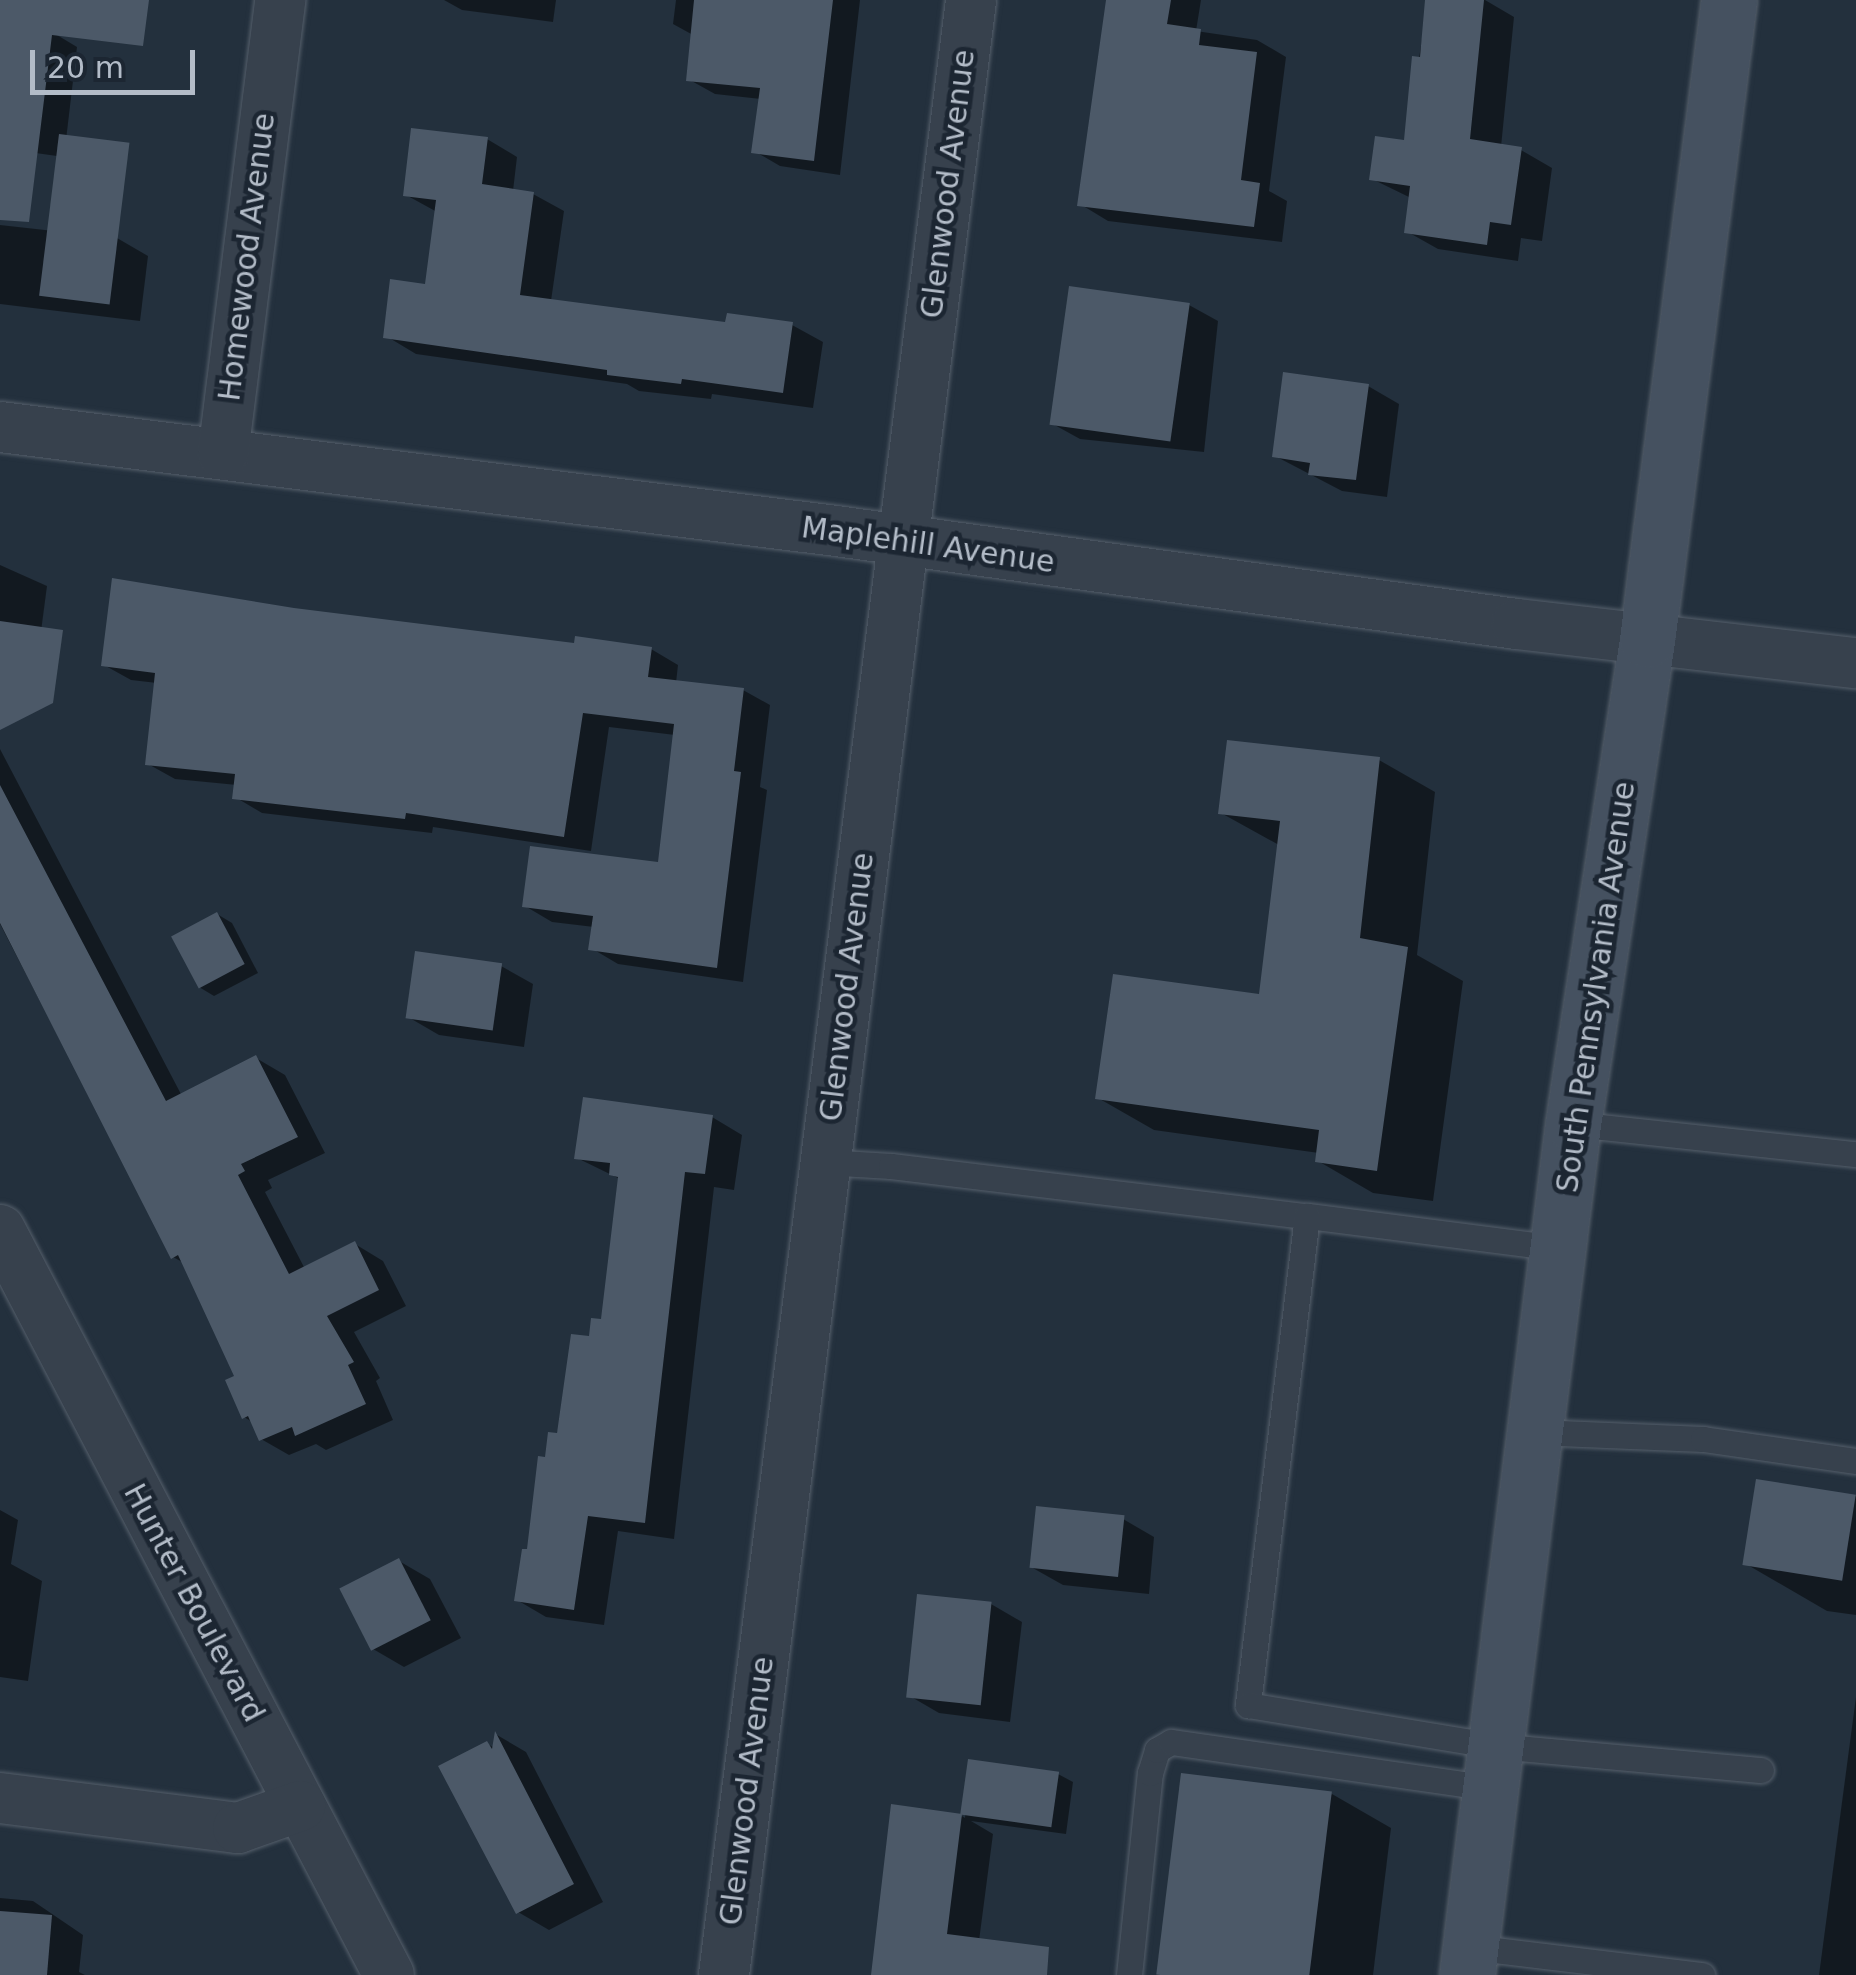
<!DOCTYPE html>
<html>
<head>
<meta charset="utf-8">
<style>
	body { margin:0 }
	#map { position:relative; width:1856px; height:1975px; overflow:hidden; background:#23303d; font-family:"DejaVu Sans",sans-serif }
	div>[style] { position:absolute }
	.shadow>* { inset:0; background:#0007 }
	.building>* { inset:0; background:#4c5968; transform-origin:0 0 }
	.roads { filter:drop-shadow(0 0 2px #555f6b) drop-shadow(0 0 2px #555f6b) }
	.service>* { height:25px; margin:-12.5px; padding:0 12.5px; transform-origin:12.5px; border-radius:12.5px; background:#37414d }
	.minor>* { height:50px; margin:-25px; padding:0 25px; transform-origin:25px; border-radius:25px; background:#37414d }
	.secondary>* { height:55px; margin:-27.5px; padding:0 27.5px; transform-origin:27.5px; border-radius:27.5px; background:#455160 }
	span { translate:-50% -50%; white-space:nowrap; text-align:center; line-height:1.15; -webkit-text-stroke:9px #1c2632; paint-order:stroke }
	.street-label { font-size:30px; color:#b3bcc8 }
	.scale { position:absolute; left:30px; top:50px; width:165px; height:45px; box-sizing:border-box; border:5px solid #b3bcc8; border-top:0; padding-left:12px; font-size:30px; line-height:35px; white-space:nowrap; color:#b3bcc8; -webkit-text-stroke:8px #1c2632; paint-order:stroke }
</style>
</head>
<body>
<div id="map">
	<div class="shadow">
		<i style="clip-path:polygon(444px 0,556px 0,553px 22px,462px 10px)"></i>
		<i style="clip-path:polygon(676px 0,860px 0,840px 175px,780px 166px,754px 151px,761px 99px,715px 94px,688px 79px,693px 35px,673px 24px)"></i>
		<i style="clip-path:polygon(1110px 0,1201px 0,1196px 31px,1257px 40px,1286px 57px,1269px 191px,1287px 201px,1282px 242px,1108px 221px,1080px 204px)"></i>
		<i style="clip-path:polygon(1428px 0,1485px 0,1514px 17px,1501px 147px,1521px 150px,1552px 168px,1542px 241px,1521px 238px,1518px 261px,1438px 249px,1406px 231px,1411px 198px,1372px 179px,1406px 143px)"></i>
		<i style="clip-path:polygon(0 26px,52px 32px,77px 47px,64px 157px,0 148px)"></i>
		<i style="clip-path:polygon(487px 139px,517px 157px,513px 191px,533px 194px,564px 211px,551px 301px,728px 325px,792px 325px,823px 342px,813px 408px,712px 394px,711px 399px,639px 391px,627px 384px,416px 354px,386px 336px,427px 287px,437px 212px,406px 195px)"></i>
		<i style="clip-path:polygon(0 225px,117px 238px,148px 256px,140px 321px,0 304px)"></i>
		<i style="clip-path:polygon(1189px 305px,1218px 321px,1204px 452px,1080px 439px,1051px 423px)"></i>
		<i style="clip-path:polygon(1368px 386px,1399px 404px,1387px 497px,1342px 491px,1275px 456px)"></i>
		<i style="clip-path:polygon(0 565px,47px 586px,40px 639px,0 633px)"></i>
		<i style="clip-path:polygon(294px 610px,576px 646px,651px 649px,678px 665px,676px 683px,743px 690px,770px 705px,760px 787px,767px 790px,743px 982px,618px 964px,591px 948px,594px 927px,552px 922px,525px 906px,660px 865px,675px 735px,609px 727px,591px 851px,433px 827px,432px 833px,262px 813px,235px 797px,237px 785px,175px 779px,148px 764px,157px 683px,131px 680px,104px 665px)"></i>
		<i style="clip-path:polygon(0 749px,182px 1096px,256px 1058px,285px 1075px,325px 1153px,268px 1180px,272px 1188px,265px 1192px,305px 1269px,355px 1244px,383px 1261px,406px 1306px,354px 1332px,380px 1378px,376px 1381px,393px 1420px,326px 1450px,316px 1444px,289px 1455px,261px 1439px,254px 1423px,244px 1417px,237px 1378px,184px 1263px,173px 1257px,0 924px)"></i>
		<i style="clip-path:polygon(1379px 760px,1435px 792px,1417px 955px,1463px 981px,1433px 1201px,1373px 1193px,1318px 1161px,1319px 1153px,1154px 1130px,1098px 1098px,1261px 997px,1279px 845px,1221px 813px)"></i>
		<i style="clip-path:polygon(217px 914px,232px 923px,258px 973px,214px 996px,199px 987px)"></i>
		<i style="clip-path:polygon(501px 966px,533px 984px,524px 1047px,439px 1035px,408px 1017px)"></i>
		<i style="clip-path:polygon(712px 1117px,742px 1135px,734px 1190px,714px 1187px,674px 1539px,618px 1531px,604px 1625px,546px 1617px,517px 1600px,547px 1460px,591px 1339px,603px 1322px,620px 1179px,577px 1158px)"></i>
		<i style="clip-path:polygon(1856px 1496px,1856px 1615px,1827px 1611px,1746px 1564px)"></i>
		<i style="clip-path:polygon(0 1510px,18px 1520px,11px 1564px,42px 1581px,28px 1681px,0 1677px)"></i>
		<i style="clip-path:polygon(1123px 1519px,1154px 1537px,1149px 1594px,1063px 1585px,1031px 1567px)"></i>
		<i style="clip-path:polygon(399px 1561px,430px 1579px,461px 1638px,404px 1667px,373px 1649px)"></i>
		<i style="clip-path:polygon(991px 1604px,1022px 1622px,1010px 1722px,939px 1713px,908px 1695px)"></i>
		<i style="clip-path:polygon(1856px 1697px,1856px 1975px,1819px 1975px)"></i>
		<i style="clip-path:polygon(497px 1735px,526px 1752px,603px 1902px,549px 1930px,518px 1912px,487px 1744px,495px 1748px)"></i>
		<i style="clip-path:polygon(970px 1761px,1058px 1774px,1073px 1782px,1066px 1834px,971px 1821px,993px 1834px,979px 1941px,1007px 1975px,873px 1975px,962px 1816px,965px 1818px)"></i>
		<i style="clip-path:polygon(1332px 1794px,1391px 1828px,1373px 1975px,1159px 1975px)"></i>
		<i style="clip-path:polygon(0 1898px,33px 1901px,83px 1935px,79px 1972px,85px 1975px,0 1975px)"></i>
	</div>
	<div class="building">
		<i style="clip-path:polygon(0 0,149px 0,143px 46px,52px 35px,29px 222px,0 220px)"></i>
		<i style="clip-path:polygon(694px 0,833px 0,814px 161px,751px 153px,760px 88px,686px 81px)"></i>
		<i style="clip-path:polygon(1106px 0,1171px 0,1167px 24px,1201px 29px,1199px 45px,1257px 52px,1241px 180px,1260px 183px,1254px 227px,1077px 206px)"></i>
		<i style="clip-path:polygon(1425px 0,1484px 0,1470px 139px,1522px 147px,1511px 225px,1490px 222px,1487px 245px,1404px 233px,1410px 186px,1369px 180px,1375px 136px,1404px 140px,1412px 56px,1420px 57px)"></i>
		<i style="clip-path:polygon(411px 128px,488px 137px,482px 184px,534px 192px,520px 295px,725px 322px,727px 313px,793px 322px,783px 393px,682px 379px,681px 384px,607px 375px,607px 370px,383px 338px,390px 279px,425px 284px,436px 200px,403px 196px)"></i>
		<i style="left:59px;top:134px;width:71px;height:163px;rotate:7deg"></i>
		<i style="left:1069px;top:286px;width:122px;height:140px;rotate:8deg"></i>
		<i style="clip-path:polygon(1283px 372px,1369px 384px,1356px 480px,1308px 475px,1310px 463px,1272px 457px)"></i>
		<i style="clip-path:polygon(112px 578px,294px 608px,574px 643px,575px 636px,652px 647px,648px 677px,744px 688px,734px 771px,741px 772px,717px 968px,588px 950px,593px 916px,522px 907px,530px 846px,658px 862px,674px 724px,583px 713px,564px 837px,406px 813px,405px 819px,232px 799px,235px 774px,145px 765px,155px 673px,101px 666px)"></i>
		<i style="clip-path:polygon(0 621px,63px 630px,53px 703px,0 730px)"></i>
		<i style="clip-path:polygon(1227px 740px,1380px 757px,1360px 938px,1408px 947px,1377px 1171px,1315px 1162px,1319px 1130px,1095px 1099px,1113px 974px,1259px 994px,1280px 821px,1218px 814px)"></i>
		<i style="clip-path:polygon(0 785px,166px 1101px,256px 1055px,298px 1137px,241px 1164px,245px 1171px,238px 1175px,289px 1274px,355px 1241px,379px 1290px,327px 1316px,354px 1362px,348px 1365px,366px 1404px,295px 1436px,292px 1427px,259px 1441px,248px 1416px,242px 1419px,225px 1380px,234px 1376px,178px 1255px,171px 1259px,0 923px)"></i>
		<i style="left:217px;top:912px;width:59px;height:52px;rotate:62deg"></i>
		<i style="left:415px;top:951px;width:88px;height:68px;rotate:8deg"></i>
		<i style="clip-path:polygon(583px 1097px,713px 1115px,705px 1174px,685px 1172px,645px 1523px,588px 1516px,574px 1610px,514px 1601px,522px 1549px,527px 1549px,538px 1456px,545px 1457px,548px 1432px,557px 1433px,571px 1334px,589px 1336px,591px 1318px,601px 1319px,618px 1177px,609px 1175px,610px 1163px,574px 1159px)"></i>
		<i style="left:1756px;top:1479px;width:101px;height:87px;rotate:9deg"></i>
		<i style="left:1036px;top:1506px;width:89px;height:62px;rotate:6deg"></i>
		<i style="left:399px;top:1558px;width:70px;height:67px;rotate:63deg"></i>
		<i style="left:917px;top:1594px;width:75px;height:104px;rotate:6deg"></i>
		<i style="clip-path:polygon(495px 1731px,574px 1884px,516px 1914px,438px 1766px,487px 1741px,492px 1749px)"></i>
		<i style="left:968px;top:1759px;width:92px;height:56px;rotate:8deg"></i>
		<i style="left:1181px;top:1773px;width:152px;height:203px;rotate:7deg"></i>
		<i style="clip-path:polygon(891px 1804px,962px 1814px,947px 1934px,1049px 1947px,1047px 1975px,871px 1975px)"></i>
		<i style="clip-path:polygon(0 1911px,52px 1915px,47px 1975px,0 1975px)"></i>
	</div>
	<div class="roads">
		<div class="service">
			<i style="left:1573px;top:1124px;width:285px;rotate:6.1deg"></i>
			<i style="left:824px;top:1162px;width:67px;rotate:3.4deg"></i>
			<i style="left:891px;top:1166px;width:419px;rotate:6.9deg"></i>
			<i style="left:1558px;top:1248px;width:253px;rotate:-172.7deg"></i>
			<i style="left:1307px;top:1216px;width:493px;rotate:96.9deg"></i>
			<i style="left:1248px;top:1705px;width:251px;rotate:9.4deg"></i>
			<i style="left:1496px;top:1746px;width:266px;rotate:5.2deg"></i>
			<i style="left:1535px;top:1432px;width:168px;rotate:2.4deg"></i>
			<i style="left:1703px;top:1439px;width:155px;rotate:8.2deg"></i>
			<i style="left:1470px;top:1947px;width:234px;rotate:6.9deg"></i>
			<i style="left:1129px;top:1975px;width:203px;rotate:-84.1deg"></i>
			<i style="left:1150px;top:1773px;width:24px;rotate:-73deg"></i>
			<i style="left:1157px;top:1750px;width:16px;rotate:-30deg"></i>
			<i style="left:1171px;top:1742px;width:322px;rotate:8.2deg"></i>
		</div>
		<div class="minor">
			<i style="left:0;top:427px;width:842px;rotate:7.09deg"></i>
			<i style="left:836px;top:531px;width:687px;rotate:7.78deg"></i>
			<i style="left:1517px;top:624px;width:341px;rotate:6.6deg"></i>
			<i style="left:223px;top:454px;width:458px;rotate:-82.8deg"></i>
			<i style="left:0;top:1230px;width:840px;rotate:62.43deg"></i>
			<i style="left:0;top:1798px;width:240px;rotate:7.2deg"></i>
			<i style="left:238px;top:1828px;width:66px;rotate:-19.5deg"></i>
			<i style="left:724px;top:1975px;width:1990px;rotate:-82.87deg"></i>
		</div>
		<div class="secondary">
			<i style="left:1467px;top:1975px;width:858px;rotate:-82.9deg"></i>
			<i style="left:1573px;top:1124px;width:490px;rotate:-81.3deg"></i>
			<i style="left:1647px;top:640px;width:645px;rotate:-82.7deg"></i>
		</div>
	</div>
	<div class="street-label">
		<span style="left:948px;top:184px;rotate:-83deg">Glenwood Avenue</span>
		<span style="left:247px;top:257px;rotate:-83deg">Homewood Avenue</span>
		<span style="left:928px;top:545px;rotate:8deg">Maplehill Avenue</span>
		<span style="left:847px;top:987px;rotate:-83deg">Glenwood Avenue</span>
		<span style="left:1596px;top:987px;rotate:-82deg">South Pennsylvania Avenue</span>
		<span style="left:194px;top:1603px;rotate:62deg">Hunter Boulevard</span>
		<span style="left:747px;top:1791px;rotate:-83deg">Glenwood Avenue</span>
	</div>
	<div class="scale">20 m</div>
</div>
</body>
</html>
